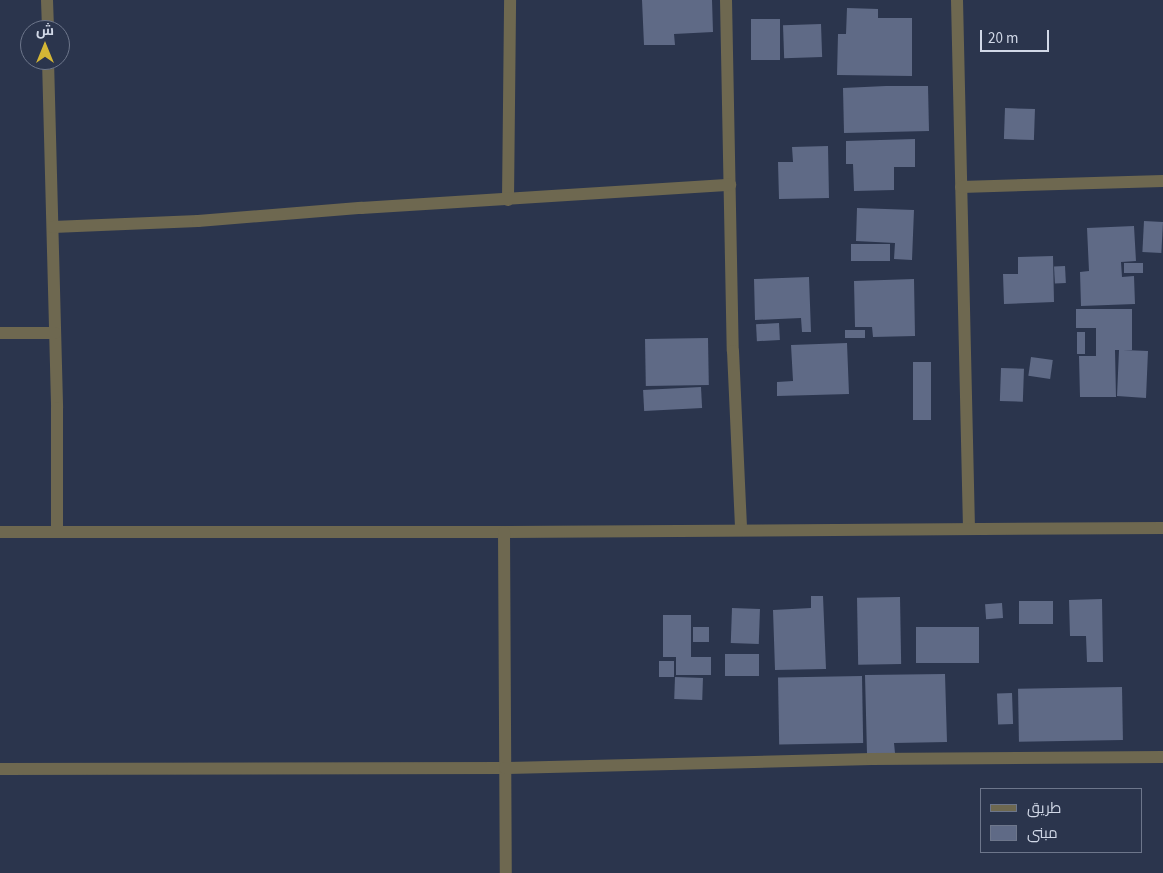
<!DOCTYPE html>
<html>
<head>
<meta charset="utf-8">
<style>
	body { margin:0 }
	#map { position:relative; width:1163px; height:873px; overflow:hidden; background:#2b354d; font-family:"Source Sans 3",Cairo,sans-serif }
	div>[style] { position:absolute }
	.building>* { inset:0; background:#5f6a86; transform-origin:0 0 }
	.minor>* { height:12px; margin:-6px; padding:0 6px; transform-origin:6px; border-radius:6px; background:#6e6850 }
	span { translate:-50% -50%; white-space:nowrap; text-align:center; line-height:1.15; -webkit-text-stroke:5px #2b354d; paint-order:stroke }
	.legend { position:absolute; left:980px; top:788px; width:162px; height:65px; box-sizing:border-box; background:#2b354d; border:1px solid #6d768b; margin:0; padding:6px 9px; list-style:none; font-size:15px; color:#d1d8e7 }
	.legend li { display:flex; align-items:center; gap:10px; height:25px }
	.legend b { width:25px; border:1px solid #6d768b }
	.north { position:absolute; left:20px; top:20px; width:50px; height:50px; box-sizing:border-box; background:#2b354d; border:1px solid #6d768b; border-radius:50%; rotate:0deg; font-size:14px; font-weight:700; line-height:20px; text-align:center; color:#d1d8e7 }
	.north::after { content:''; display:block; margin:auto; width:18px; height:22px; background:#d4b635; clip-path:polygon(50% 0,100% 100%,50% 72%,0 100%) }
	.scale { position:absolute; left:980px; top:30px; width:69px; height:22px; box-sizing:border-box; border:2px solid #d1d8e7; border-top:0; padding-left:6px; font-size:15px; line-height:18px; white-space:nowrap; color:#d1d8e7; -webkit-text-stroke:4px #2b354d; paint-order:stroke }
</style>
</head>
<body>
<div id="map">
	<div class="building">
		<i style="clip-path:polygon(642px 0,712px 0,713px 32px,674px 34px,675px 45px,644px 45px)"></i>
		<i style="clip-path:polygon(847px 8px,878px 9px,878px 18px,912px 18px,912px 76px,837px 75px,838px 34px,846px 34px)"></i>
		<i style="left:751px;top:19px;width:29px;height:41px"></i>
		<i style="left:821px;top:24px;width:33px;height:38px;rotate:88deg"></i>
		<i style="clip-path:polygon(886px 86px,928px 86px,929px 131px,844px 133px,843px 88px)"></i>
		<i style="left:1005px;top:108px;width:30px;height:31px;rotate:2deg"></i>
		<i style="clip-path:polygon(915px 139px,915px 167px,894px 167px,894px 190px,854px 191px,853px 164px,846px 164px,846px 141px)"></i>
		<i style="clip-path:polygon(828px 146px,829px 198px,779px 199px,778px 162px,793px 162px,792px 147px)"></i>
		<i style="clip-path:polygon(857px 208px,914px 210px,912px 260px,894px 259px,895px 243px,856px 241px)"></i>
		<i style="left:1144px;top:221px;width:19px;height:31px;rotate:3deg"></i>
		<i style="clip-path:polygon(1134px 226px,1136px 261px,1121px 262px,1122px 277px,1134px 276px,1135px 304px,1081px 306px,1080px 272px,1089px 271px,1087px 228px)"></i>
		<i style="left:851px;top:244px;width:39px;height:17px"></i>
		<i style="clip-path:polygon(1053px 256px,1054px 302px,1004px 304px,1003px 274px,1018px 274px,1018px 257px)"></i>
		<i style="left:1124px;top:263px;width:19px;height:10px"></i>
		<i style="left:1065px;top:266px;width:17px;height:11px;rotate:87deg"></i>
		<i style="clip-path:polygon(809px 277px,811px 332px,802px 332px,801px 318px,755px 320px,754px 279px)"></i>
		<i style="clip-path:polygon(914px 279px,915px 336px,873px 337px,872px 327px,855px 327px,854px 281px)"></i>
		<i style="clip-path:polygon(1076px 309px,1132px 309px,1132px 350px,1123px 350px,1148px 351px,1146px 398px,1117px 396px,1119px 350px,1115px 350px,1116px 397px,1080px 397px,1079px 356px,1096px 356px,1096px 328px,1076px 328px)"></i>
		<i style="left:779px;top:323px;width:17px;height:23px;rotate:87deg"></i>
		<i style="left:845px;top:330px;width:20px;height:8px"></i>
		<i style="left:1077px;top:332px;width:8px;height:22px"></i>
		<i style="left:708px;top:338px;width:47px;height:63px;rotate:89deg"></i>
		<i style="clip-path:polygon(847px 343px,849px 394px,777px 396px,777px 382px,793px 381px,791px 345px)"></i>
		<i style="left:1031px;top:357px;width:22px;height:19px;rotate:8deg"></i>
		<i style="left:913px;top:362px;width:18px;height:58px"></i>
		<i style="left:1001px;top:368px;width:23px;height:33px;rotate:2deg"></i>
		<i style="left:701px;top:387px;width:21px;height:58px;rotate:87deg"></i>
		<i style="clip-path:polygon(811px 596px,823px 596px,826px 669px,775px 670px,773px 610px,811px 608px)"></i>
		<i style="left:900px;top:597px;width:67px;height:43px;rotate:89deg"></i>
		<i style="clip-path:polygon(1102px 599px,1103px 662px,1087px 662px,1086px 636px,1070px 636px,1069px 600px)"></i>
		<i style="left:1019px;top:601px;width:34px;height:23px"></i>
		<i style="left:1002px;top:603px;width:15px;height:17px;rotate:86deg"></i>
		<i style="left:732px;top:608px;width:28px;height:35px;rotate:2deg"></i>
		<i style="left:663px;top:615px;width:28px;height:42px"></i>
		<i style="left:693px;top:627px;width:16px;height:15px"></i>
		<i style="left:979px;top:627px;width:36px;height:63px;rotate:90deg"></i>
		<i style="left:759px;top:654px;width:22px;height:34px;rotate:90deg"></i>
		<i style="left:676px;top:657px;width:35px;height:18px"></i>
		<i style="left:674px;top:661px;width:16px;height:15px;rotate:90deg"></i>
		<i style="clip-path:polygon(945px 674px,947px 742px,894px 743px,895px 753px,867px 754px,865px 675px)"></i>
		<i style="left:862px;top:676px;width:67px;height:84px;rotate:89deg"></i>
		<i style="left:675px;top:677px;width:28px;height:22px;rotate:2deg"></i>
		<i style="left:1122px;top:687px;width:53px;height:104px;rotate:89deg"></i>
		<i style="left:1012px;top:693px;width:31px;height:15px;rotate:88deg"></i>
	</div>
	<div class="minor">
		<i style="left:47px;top:0;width:30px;rotate:88deg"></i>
		<i style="left:726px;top:0;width:351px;rotate:88.9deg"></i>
		<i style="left:733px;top:351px;width:179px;rotate:87.4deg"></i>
		<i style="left:957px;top:0;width:529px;rotate:88.7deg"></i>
		<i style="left:48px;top:60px;width:348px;rotate:88.5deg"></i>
		<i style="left:57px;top:408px;width:124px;rotate:90deg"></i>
		<i style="left:961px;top:187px;width:202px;rotate:-1.7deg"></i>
		<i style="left:508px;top:200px;width:200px;rotate:-89.4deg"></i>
		<i style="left:53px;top:227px;width:145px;rotate:-2.4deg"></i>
		<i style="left:198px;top:221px;width:164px;rotate:-4.6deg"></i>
		<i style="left:361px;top:208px;width:370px;rotate:-3.6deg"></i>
		<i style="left:0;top:333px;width:55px"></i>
		<i style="left:0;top:532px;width:504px"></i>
		<i style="left:504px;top:532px;width:659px;rotate:-0.35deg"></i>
		<i style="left:504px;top:532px;width:341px;rotate:89.7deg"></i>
		<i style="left:0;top:769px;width:505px;rotate:-0.11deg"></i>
		<i style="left:505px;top:768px;width:367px;rotate:-1.4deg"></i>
		<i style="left:872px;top:759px;width:291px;rotate:-0.4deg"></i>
	</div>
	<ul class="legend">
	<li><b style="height:6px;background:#6e6850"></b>طريق</li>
	<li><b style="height:14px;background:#5f6a86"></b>مبنى</li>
	</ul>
	<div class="north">ش</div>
	<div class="scale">20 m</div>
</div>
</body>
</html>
